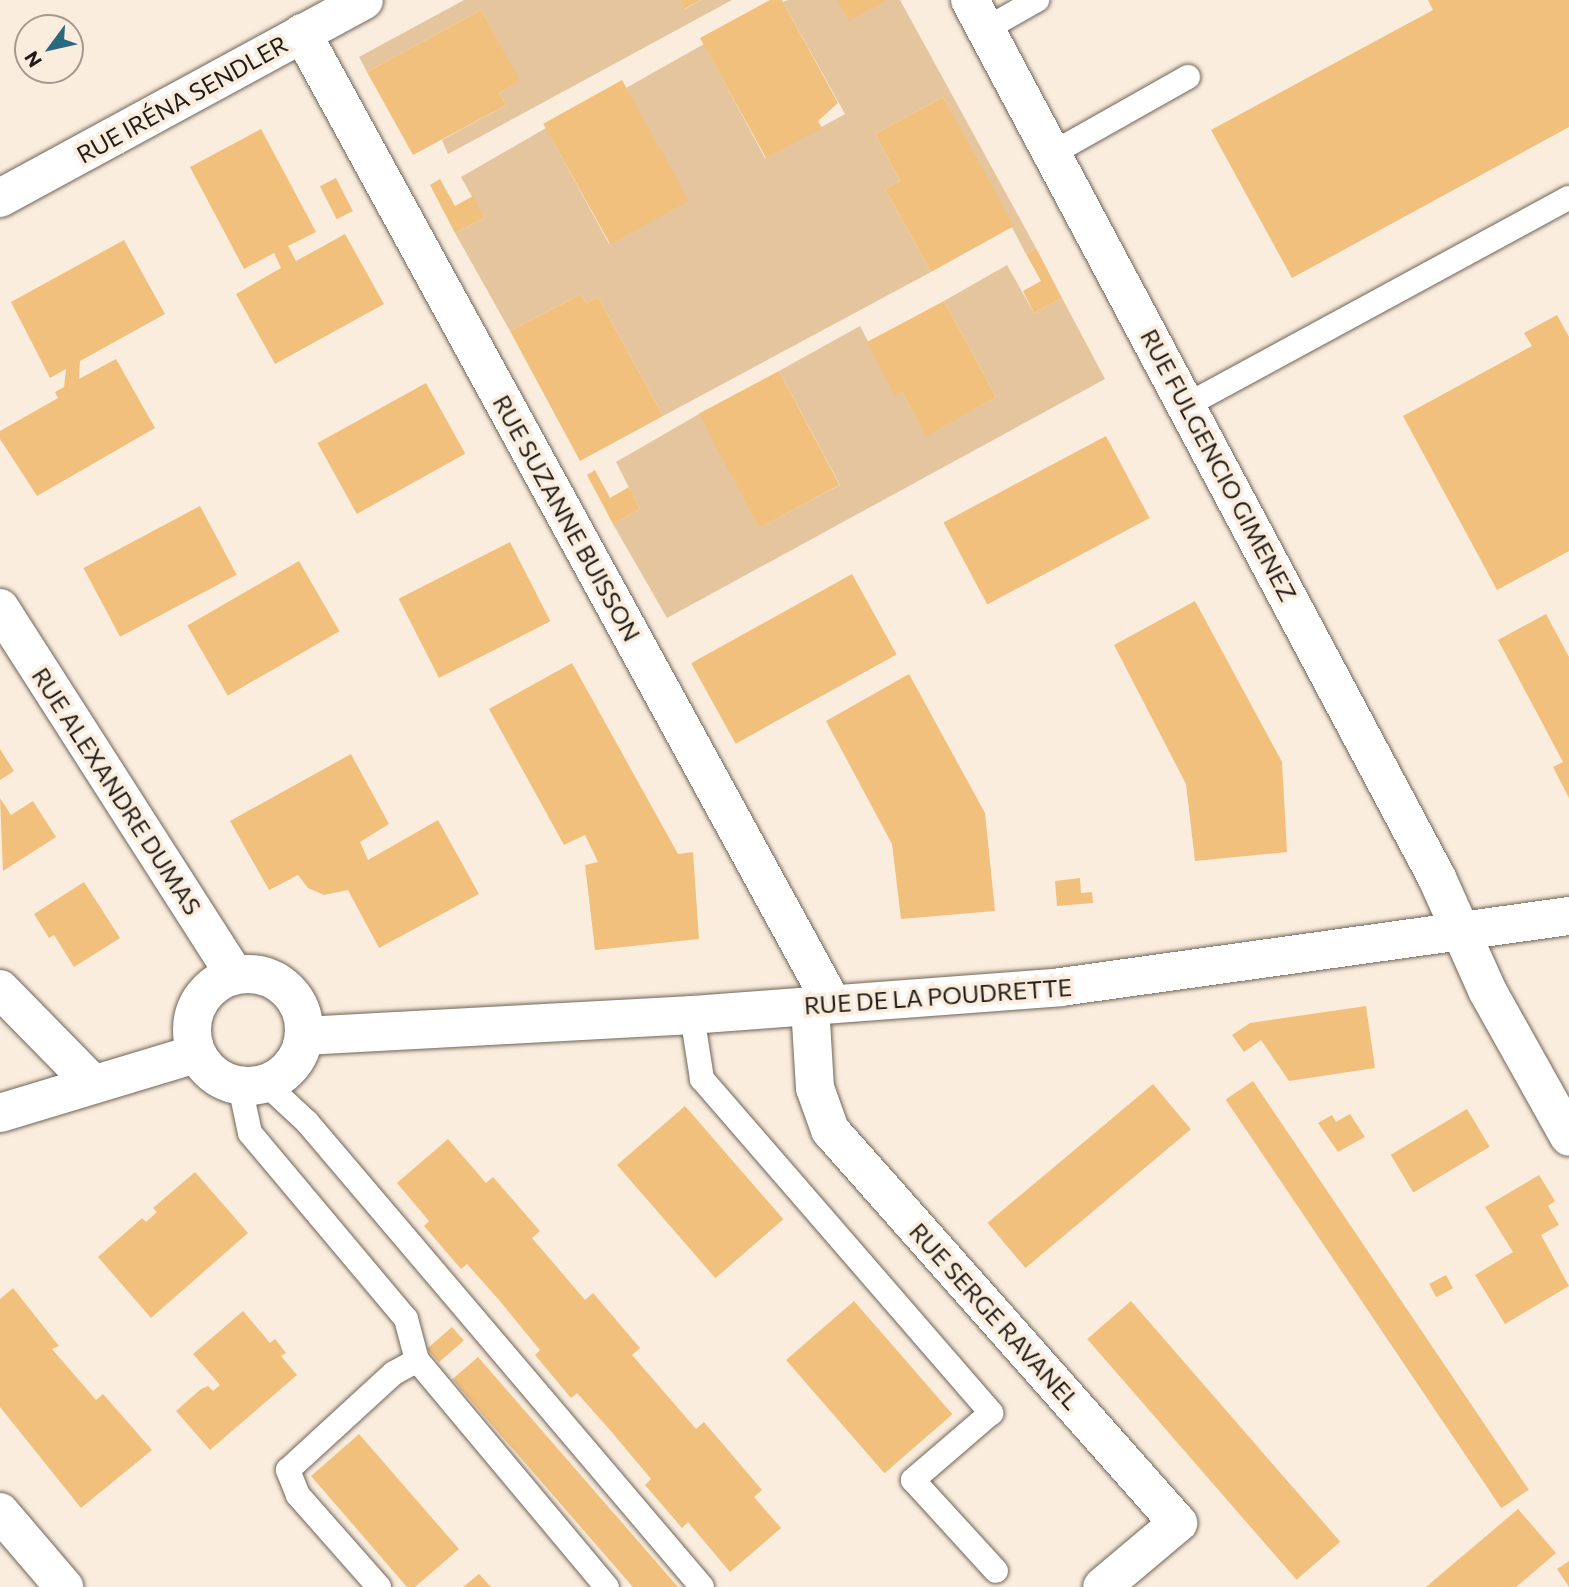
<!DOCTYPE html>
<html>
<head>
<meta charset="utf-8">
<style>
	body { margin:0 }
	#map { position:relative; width:1569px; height:1587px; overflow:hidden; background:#faedde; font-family:Commissioner,sans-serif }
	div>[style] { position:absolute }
	.green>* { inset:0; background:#e4c59d }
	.building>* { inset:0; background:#f2c07d; transform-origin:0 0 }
	.roads { filter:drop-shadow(0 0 2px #706558) drop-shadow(0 0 2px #706558) }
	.lane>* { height:24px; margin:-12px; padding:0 12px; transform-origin:12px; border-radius:12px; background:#fff }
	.street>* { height:38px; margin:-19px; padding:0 19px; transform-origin:19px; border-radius:19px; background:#fff }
	.street>.ring { margin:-19px; padding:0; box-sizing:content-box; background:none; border:38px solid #fff; border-radius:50% }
	span { translate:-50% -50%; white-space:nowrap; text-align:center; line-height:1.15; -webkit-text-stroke:7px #faedde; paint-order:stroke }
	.street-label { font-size:24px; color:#201c17 }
	.north { position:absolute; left:14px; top:14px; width:70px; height:70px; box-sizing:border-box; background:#faedde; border:2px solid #a3998e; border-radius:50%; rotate:237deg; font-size:19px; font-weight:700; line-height:28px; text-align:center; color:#201c17 }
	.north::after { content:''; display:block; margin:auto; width:24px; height:32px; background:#2a697e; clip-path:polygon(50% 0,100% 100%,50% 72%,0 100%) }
</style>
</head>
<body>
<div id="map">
	<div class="green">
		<i style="clip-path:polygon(464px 0,680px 0,685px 9px,701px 0,732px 0,448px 154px,442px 140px,506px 105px,499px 93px,519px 81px,481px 10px,367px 72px,359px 57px)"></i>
		<i style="clip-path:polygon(788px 0,900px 0,1036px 248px,1026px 254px,943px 97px,875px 134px,900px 181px,885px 189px,931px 272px,663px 416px,598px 297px,586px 303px,581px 294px,510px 331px,455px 233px,484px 218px,461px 177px,546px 128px,609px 244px,687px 201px,626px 88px,704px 44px,765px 158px,845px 114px,783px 2px)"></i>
		<i style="clip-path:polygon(1007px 265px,1034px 313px,1062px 298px,1105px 379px,667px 618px,613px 524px,640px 509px,616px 462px,699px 414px,760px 527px,840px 485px,779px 371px,860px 326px,896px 395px,902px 392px,926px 435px,996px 397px,944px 301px)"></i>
	</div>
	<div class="building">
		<i style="clip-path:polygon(680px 0,701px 0,684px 9px)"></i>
		<i style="clip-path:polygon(770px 0,782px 0,838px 103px,818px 121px,822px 128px,766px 158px,700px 38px)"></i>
		<i style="clip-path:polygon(837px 0,887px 0,849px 21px)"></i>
		<i style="clip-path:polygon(1428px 0,1569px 0,1569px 127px,1292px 278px,1211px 130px,1433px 10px)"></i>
		<i style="clip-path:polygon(481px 10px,520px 81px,499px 93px,506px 105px,413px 155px,367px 72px)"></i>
		<i style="left:622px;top:80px;width:138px;height:90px;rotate:61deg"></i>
		<i style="clip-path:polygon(943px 97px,1014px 226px,931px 272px,885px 189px,900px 181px,875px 134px)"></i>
		<i style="clip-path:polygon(261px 129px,316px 232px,288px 246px,296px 261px,345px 234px,384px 304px,275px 364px,236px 294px,281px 268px,274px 253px,244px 269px,190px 167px)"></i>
		<i style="left:336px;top:178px;width:37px;height:18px;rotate:63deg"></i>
		<i style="clip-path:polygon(440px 179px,455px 206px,473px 196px,484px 218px,455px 233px,430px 185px)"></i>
		<i style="clip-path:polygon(124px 240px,165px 314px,80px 361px,79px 379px,116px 359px,155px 428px,37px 496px,0 439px,0 431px,58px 398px,55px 392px,64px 387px,66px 369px,50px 378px,11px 302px)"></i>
		<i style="clip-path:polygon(1036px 248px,1062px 298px,1034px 313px,1023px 291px,1041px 281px,1026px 254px)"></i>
		<i style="clip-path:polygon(581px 294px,586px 303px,598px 297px,663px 416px,580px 461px,510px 331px)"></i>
		<i style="clip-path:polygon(944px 301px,996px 397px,926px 436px,902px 392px,895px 396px,867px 342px)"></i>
		<i style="clip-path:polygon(1557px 315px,1569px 337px,1569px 551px,1497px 590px,1403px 416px,1532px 346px,1524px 333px)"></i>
		<i style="left:779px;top:371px;width:129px;height:91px;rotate:62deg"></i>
		<i style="left:426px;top:383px;width:81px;height:124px;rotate:61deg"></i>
		<i style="left:1106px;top:436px;width:93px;height:184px;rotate:62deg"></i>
		<i style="clip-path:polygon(595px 470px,610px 498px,629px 487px,640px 509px,613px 524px,587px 475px)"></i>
		<i style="left:200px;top:506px;width:78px;height:132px;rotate:62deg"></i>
		<i style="left:510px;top:542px;width:89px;height:125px;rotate:63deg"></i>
		<i style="left:299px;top:561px;width:81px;height:129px;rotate:60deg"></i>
		<i style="left:852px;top:574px;width:92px;height:184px;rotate:61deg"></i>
		<i style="clip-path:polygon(1195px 601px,1282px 762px,1287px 852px,1195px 861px,1186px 784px,1114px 645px)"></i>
		<i style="clip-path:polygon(1546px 614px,1569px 657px,1569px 798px,1553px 767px,1563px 762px,1498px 640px)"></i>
		<i style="clip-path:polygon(572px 663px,678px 854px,693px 852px,699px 939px,595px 950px,585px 865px,598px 862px,585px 835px,564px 845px,489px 709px)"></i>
		<i style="clip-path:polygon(909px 674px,985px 813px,995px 911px,901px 919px,892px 844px,826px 721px)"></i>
		<i style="clip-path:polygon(0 749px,14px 771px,0 780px)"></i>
		<i style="clip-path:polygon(351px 754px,389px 824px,360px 842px,368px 860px,438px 820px,479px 894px,379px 948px,348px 890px,324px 895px,308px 888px,298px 875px,269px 890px,230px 821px)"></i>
		<i style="clip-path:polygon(0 798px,11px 815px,33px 801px,56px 837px,3px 871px)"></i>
		<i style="clip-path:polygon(1080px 878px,1081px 893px,1092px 892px,1093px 903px,1057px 906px,1055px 881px)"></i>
		<i style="clip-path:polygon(84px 882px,120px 938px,74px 967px,54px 935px,49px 938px,34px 914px)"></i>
		<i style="clip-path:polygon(1366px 1006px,1375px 1068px,1289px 1081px,1261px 1040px,1244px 1052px,1232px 1035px,1250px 1023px)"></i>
		<i style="left:1253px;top:1081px;width:493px;height:33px;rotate:56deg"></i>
		<i style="left:1153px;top:1084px;width:59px;height:216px;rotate:50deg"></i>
		<i style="left:685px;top:1106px;width:150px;height:90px;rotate:49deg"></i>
		<i style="left:1467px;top:1109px;width:44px;height:89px;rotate:59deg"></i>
		<i style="clip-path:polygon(1350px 1114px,1365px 1137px,1338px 1152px,1318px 1123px,1332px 1115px,1336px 1122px)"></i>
		<i style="clip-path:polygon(448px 1139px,486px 1183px,493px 1177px,540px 1231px,532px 1238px,585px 1300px,593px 1293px,640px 1348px,632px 1355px,696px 1429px,704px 1422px,762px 1490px,754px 1497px,781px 1528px,730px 1572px,688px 1522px,682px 1528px,645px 1485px,651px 1479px,610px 1430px,577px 1393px,571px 1398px,535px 1355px,540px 1350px,499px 1300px,467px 1264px,461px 1269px,424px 1226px,429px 1221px,397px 1183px)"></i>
		<i style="clip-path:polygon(195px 1172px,248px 1233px,151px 1318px,98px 1257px,142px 1218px,146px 1222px,157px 1212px,153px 1208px)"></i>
		<i style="clip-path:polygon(1539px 1175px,1555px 1201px,1548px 1206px,1559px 1225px,1541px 1235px,1569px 1286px,1505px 1324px,1475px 1275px,1513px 1252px,1485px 1207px)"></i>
		<i style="left:1446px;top:1275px;width:15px;height:19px;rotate:62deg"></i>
		<i style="clip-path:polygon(13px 1288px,59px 1346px,52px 1349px,96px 1400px,103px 1394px,152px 1450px,81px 1508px,0 1407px,0 1299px)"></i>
		<i style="left:854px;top:1301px;width:150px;height:90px;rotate:49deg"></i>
		<i style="left:1131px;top:1301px;width:319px;height:58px;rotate:49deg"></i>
		<i style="clip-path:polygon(243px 1311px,270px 1343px,275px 1339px,286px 1353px,281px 1356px,297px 1375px,210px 1450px,176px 1411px,201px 1389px,208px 1386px,213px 1391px,220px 1385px,193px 1354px)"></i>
		<i style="left:452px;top:1327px;width:18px;height:33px;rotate:49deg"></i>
		<i style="left:478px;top:1357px;width:305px;height:34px;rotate:49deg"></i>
		<i style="clip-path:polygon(359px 1434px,459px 1549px,415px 1587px,407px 1587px,311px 1476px)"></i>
		<i style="clip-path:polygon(1518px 1509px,1556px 1553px,1516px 1587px,1426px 1587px)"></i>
		<i style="clip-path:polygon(1569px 1561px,1569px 1587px,1557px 1569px)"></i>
		<i style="clip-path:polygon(479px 1574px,491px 1587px,463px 1587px)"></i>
	</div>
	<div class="roads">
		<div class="lane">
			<i style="left:986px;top:29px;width:59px;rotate:-29.6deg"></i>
			<i style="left:1053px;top:153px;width:155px;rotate:-29.4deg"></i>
			<i style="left:1187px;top:405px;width:434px;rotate:-28.5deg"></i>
			<i style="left:692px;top:1015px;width:65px;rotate:81.1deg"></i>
			<i style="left:702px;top:1079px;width:442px;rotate:49.1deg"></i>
			<i style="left:991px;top:1413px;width:103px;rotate:139.3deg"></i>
			<i style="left:913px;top:1480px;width:123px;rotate:47.6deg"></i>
			<i style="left:266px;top:1084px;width:56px;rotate:42.8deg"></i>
			<i style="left:307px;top:1122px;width:610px;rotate:49.65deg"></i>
			<i style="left:240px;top:1086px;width:48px;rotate:78deg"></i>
			<i style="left:250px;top:1133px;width:243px;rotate:50deg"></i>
			<i style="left:406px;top:1319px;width:42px;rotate:75deg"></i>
			<i style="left:417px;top:1360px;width:296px;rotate:50.1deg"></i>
			<i style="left:379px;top:1587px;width:123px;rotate:-131.4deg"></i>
			<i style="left:298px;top:1495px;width:27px;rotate:-112deg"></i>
			<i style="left:288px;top:1470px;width:144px;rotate:-42.5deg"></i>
			<i style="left:394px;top:1373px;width:26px;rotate:-29deg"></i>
		</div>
		<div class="street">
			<i style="left:970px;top:0;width:994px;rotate:61.99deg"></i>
			<i style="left:1437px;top:878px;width:123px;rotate:65.9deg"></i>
			<i style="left:1487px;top:990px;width:168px;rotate:60.8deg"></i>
			<i style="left:302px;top:33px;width:1105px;rotate:61.35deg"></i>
			<i style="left:0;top:198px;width:414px;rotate:-28.5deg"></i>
			<i style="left:0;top:608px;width:434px;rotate:57.4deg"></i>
			<i class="ring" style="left:192px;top:974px;width:74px;height:74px"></i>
			<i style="left:0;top:989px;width:133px;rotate:45.6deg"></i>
			<i style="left:810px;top:1006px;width:82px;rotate:86.5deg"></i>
			<i style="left:815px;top:1088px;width:45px;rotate:70.3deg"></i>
			<i style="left:830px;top:1130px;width:525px;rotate:48.48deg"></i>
			<i style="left:1178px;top:1523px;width:99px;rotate:139.9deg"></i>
			<i style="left:304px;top:1036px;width:389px;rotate:-3.1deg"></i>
			<i style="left:692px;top:1015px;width:370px;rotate:-4.3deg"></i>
			<i style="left:1061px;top:987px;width:513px;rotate:-7.96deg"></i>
			<i style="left:0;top:1113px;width:205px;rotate:-16.8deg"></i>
			<i style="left:0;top:1512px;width:99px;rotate:49.5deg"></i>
		</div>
	</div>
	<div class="street-label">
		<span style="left:182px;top:99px;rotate:-29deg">RUE IRÉNA SENDLER</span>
		<span style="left:1219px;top:465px;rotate:62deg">RUE FULGENCIO GIMENEZ</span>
		<span style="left:567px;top:518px;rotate:61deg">RUE SUZANNE BUISSON</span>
		<span style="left:117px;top:791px;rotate:57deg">RUE ALEXANDRE DUMAS</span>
		<span style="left:938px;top:996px;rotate:-4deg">RUE DE LA POUDRETTE</span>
		<span style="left:995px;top:1316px;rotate:48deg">RUE SERGE RAVANEL</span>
	</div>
	<div class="north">N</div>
</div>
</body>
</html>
